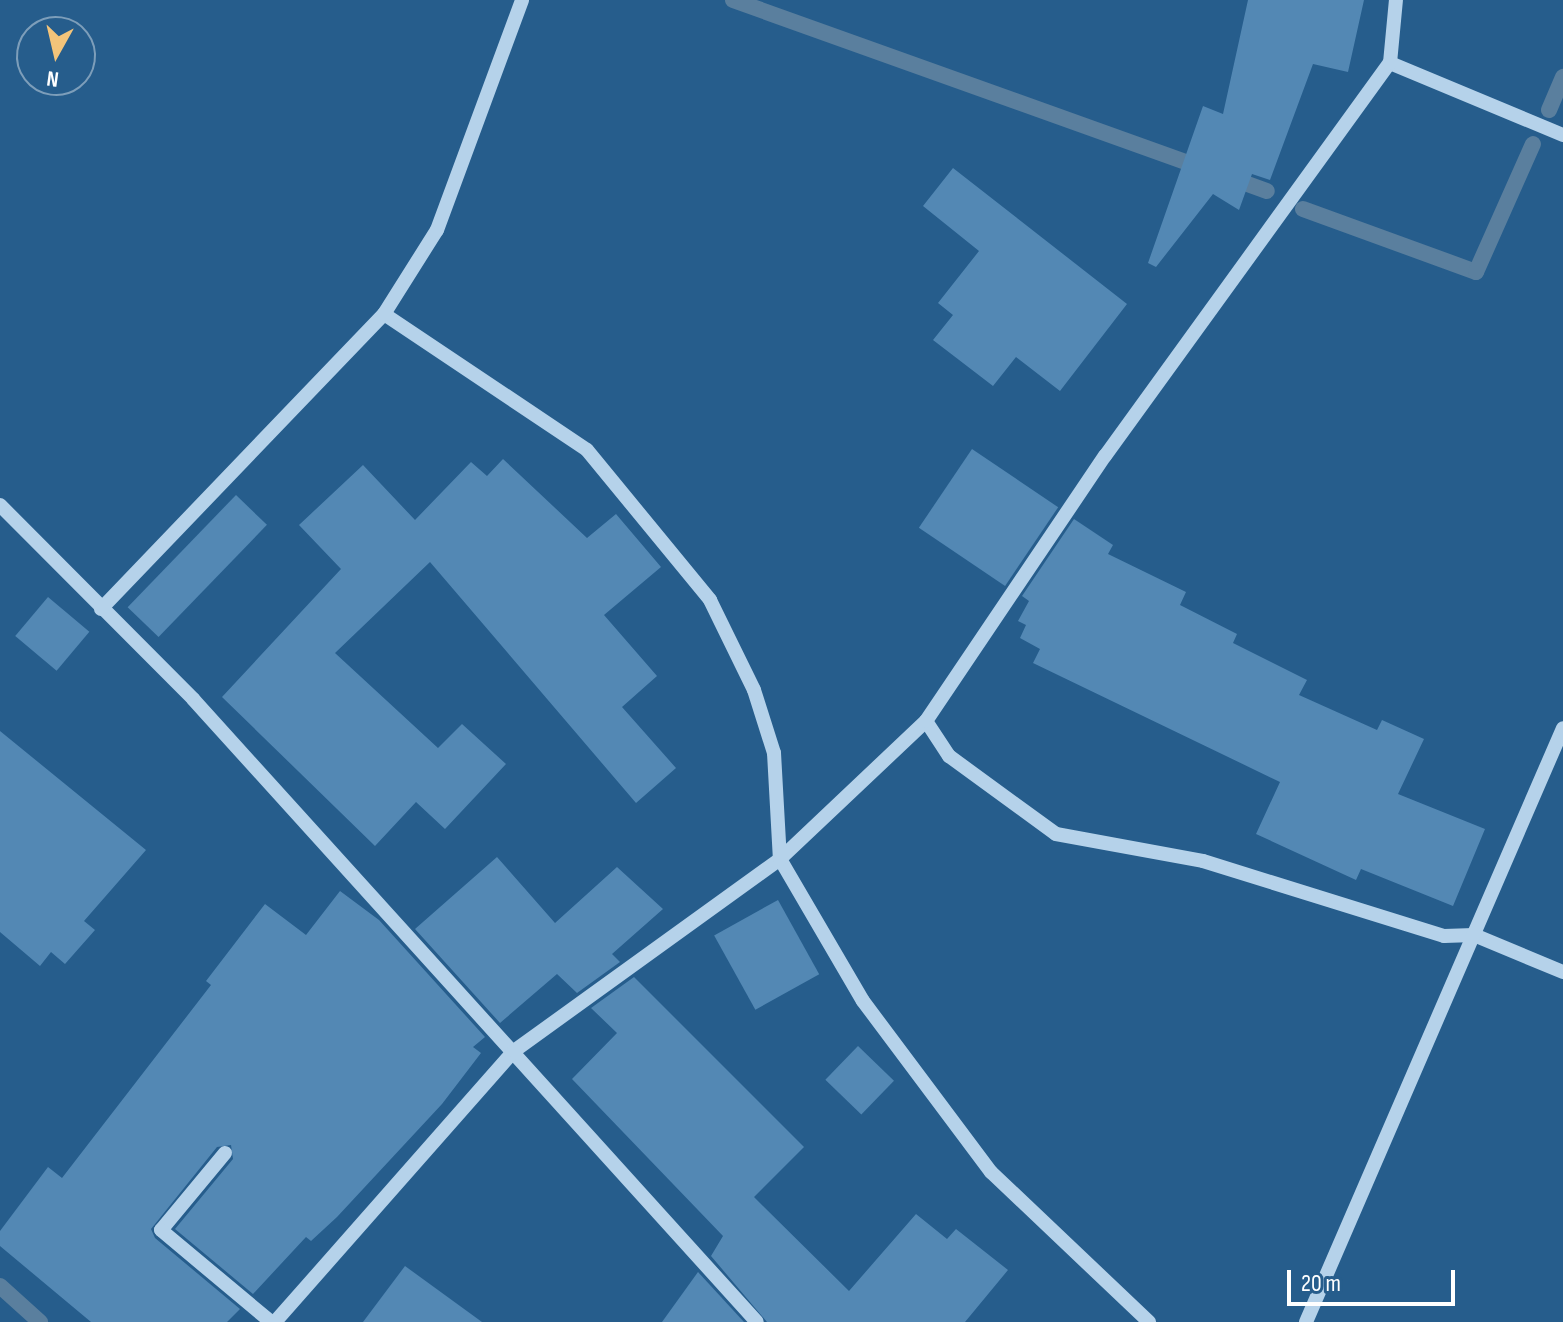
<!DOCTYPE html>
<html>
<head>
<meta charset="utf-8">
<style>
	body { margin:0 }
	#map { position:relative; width:1563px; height:1322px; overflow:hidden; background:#265d8c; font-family:"Sofia Sans Condensed",sans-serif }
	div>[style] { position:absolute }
	.stream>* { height:16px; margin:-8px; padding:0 8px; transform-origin:8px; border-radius:8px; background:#5a7f9e }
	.building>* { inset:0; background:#5388b4; transform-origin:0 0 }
	.minor>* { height:14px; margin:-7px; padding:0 7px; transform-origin:7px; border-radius:7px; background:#b5d2ea }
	span { translate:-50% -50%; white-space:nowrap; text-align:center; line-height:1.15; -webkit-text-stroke:6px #265d8c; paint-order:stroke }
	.north { position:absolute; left:16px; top:16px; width:80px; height:80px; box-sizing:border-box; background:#265d8c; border:2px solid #7d9eba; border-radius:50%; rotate:188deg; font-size:22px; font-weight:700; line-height:32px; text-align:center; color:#fff }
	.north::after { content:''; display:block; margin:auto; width:28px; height:36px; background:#f3c47a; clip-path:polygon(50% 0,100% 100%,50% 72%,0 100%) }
	.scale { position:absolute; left:1287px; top:1270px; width:168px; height:36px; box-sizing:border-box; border:4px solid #fff; border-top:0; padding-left:10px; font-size:24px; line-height:28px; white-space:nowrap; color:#fff; -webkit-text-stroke:6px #265d8c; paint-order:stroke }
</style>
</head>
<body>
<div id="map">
	<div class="stream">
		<i style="left:733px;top:0;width:497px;rotate:19.7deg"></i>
		<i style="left:1549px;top:110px;width:36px;rotate:-67deg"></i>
		<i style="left:1231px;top:178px;width:38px;rotate:20deg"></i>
		<i style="left:1303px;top:209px;width:184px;rotate:20deg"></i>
		<i style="left:1476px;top:272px;width:140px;rotate:-66deg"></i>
		<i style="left:0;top:1286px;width:54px;rotate:42deg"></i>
	</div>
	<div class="building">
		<i style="clip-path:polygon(1248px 0,1364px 0,1348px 72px,1313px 64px,1270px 180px,1252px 174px,1239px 210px,1213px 194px,1156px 267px,1148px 263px,1203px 106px,1223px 114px)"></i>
		<i style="clip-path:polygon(953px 168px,1127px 304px,1060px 391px,1016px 357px,993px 386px,933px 340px,953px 315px,938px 303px,979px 251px,923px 206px)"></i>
		<i style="left:972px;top:449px;width:104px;height:95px;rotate:34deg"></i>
		<i style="clip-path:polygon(503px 459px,587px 538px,616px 514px,661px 567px,604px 615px,657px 676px,622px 707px,676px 768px,636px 803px,430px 562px,335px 653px,438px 748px,462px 724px,506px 764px,445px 829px,416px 802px,375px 846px,222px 697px,341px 569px,299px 525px,363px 465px,415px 520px,471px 462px,487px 476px)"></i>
		<i style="left:236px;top:495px;width:43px;height:156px;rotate:44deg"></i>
		<i style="clip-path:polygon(1074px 519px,1113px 545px,1108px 554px,1186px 592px,1180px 605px,1237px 634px,1233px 643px,1307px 680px,1299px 695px,1377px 730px,1382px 720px,1424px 739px,1398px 794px,1485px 829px,1453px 906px,1361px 869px,1356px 880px,1256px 834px,1280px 782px,1033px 663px,1040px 649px,1020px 638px,1026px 625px,1018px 621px,1029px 601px,1022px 596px)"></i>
		<i style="left:48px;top:597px;width:54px;height:51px;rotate:40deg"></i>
		<i style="clip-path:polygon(0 731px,146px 850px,84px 921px,95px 930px,65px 964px,51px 952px,40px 966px,0 932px)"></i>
		<i style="clip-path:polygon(497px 857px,555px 923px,617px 867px,663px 909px,612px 954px,620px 962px,577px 993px,557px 974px,500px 1023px,415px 929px)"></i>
		<i style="clip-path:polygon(340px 891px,379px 920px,485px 1037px,473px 1047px,481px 1053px,442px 1104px,337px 1217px,311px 1241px,306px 1237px,253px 1294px,175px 1229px,233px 1159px,231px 1145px,217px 1147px,151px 1229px,155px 1238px,240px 1309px,227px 1322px,91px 1322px,0 1246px,0 1231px,48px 1167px,62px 1178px,211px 985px,206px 981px,265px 904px,306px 935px)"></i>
		<i style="left:778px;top:900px;width:85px;height:73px;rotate:61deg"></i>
		<i style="clip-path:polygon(634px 977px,804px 1147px,754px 1197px,849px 1291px,916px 1214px,947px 1239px,956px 1229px,1008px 1270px,965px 1322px,767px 1322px,711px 1256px,723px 1236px,572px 1079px,617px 1033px,591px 1008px)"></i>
		<i style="left:858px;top:1046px;width:50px;height:47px;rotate:44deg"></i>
		<i style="clip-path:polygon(405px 1266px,482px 1322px,363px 1322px)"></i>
		<i style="clip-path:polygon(698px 1272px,744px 1322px,662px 1322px)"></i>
	</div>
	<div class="minor">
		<i style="left:1390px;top:63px;width:187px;rotate:22.6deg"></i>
		<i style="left:384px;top:314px;width:244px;rotate:33.8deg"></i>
		<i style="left:587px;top:450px;width:194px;rotate:50.6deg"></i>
		<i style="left:710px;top:600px;width:100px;rotate:63.9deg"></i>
		<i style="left:754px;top:690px;width:66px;rotate:72.4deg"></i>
		<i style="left:774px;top:753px;width:106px;rotate:86.8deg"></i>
		<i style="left:780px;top:859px;width:164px;rotate:59.7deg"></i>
		<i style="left:863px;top:1001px;width:214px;rotate:53.2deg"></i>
		<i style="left:991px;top:1172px;width:218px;rotate:43.5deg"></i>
		<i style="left:0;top:505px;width:274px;rotate:45.1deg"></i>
		<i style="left:193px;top:699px;width:840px;rotate:47.85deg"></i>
		<i style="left:101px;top:609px;width:409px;rotate:-46.2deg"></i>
		<i style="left:384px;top:314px;width:99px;rotate:-57.8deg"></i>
		<i style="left:437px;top:230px;width:245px;rotate:-69.7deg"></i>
		<i style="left:926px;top:721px;width:42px;rotate:56.7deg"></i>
		<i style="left:949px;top:756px;width:132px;rotate:36.1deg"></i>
		<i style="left:1056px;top:834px;width:149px;rotate:10.4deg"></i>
		<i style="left:1203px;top:861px;width:252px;rotate:17.3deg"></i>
		<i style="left:1444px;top:936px;width:30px;rotate:-2deg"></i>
		<i style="left:1474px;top:935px;width:96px;rotate:22.6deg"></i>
		<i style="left:225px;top:1153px;width:100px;rotate:129.7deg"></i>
		<i style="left:161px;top:1230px;width:143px;rotate:39.9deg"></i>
		<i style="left:275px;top:1322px;width:361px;rotate:-48.6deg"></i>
		<i style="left:514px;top:1051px;width:328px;rotate:-35.8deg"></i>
		<i style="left:780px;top:859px;width:201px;rotate:-43.4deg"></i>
		<i style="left:926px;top:721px;width:320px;rotate:-56deg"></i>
		<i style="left:1105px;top:456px;width:485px;rotate:-54.1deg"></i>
		<i style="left:1390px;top:63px;width:63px;rotate:-84.6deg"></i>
		<i style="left:1306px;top:1322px;width:647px;rotate:-66.6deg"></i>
	</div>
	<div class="north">N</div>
	<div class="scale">20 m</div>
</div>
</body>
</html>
